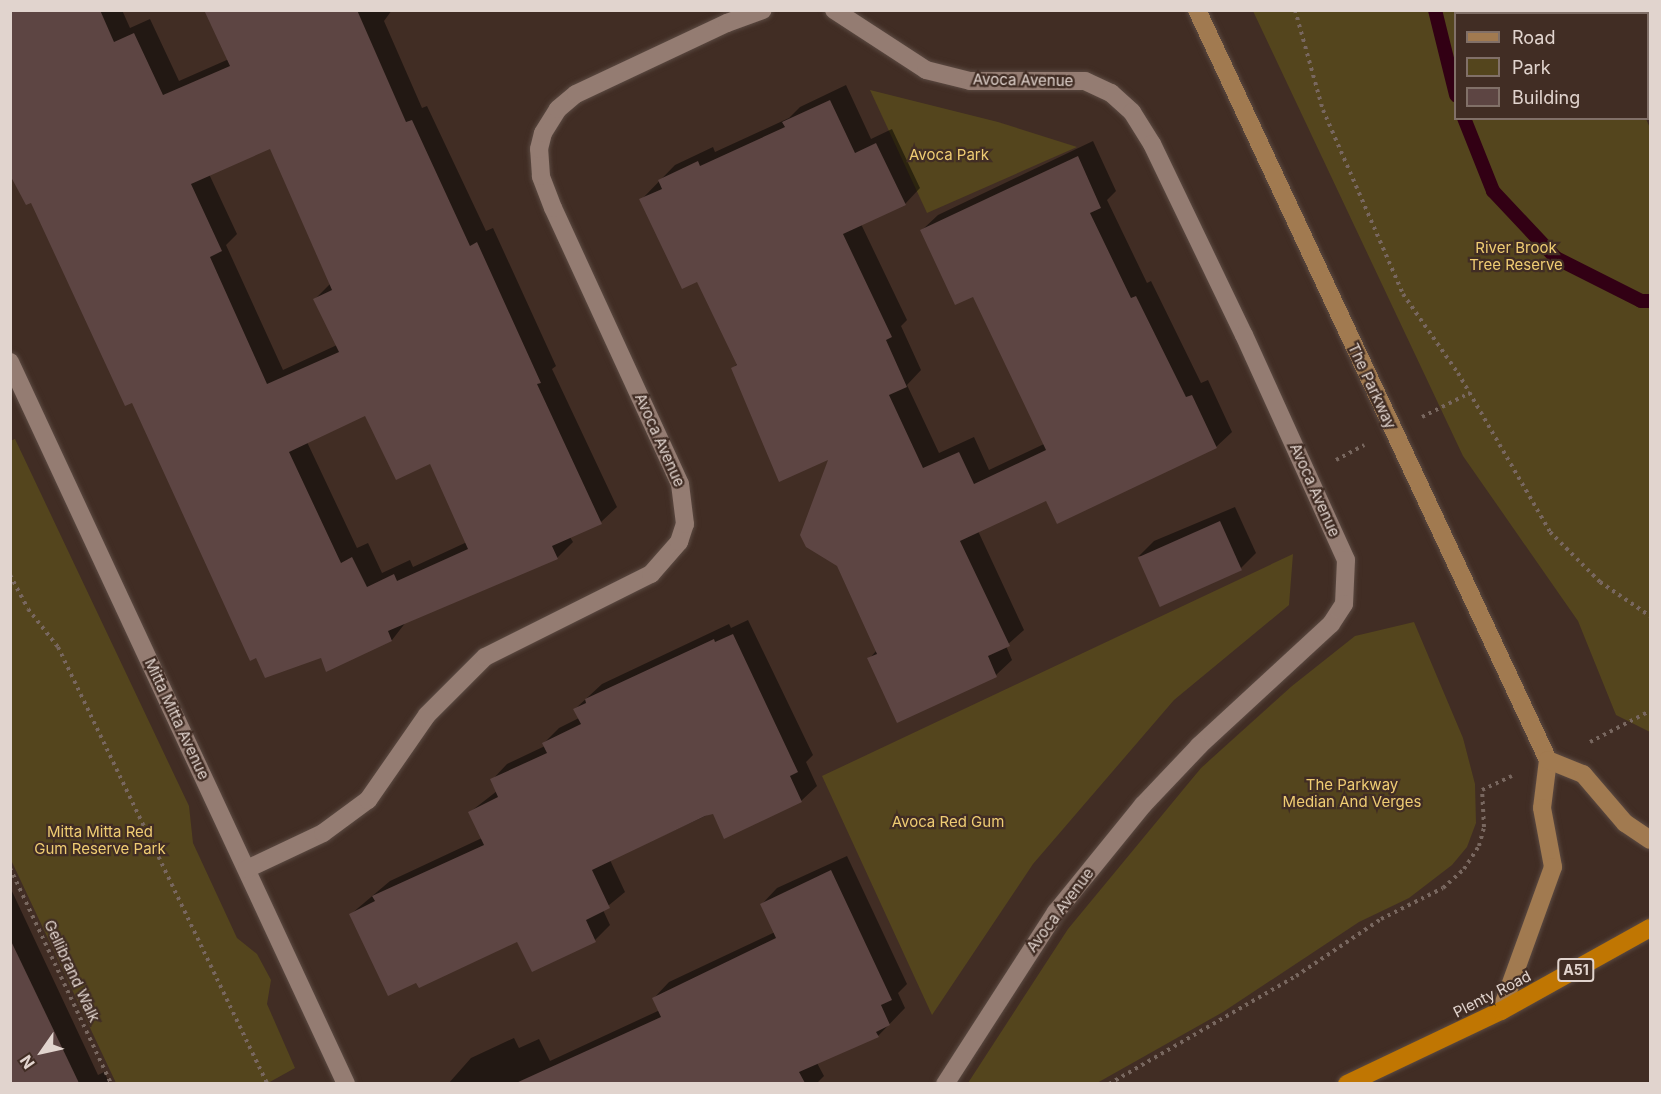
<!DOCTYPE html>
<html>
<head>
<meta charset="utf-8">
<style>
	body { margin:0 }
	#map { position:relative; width:1661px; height:1094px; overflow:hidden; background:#412d24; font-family:Inter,sans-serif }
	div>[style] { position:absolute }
	.green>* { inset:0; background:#54451d }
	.shadow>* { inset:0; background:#0007 }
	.stream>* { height:14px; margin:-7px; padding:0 7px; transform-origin:7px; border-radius:7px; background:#320014 }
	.building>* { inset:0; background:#5d4543; transform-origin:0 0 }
	.path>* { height:4px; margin-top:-2px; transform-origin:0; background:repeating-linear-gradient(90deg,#78675f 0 3px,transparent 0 7.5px) }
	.roads { filter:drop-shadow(0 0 2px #5b4a42) drop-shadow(0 0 2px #5b4a42) }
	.street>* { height:18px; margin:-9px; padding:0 9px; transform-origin:9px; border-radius:9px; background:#947c72 }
	.secondary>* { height:18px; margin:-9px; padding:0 9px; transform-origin:9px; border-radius:9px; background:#a17a50 }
	.highway>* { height:18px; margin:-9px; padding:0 9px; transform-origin:9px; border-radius:9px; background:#c07602 }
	span { translate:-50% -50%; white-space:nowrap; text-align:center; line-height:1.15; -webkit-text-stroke:4.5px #412d24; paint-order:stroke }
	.shield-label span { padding:2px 4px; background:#412d24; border:2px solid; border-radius:4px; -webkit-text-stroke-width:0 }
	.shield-label { font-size:14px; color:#e1d4ce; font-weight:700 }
	.street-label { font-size:15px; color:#e1d4ce }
	.park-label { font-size:15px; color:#efcc73 }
	.frame { position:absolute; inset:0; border:12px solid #e1d4ce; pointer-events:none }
	.legend { position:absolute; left:1454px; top:12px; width:195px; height:108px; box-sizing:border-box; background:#412d24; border:2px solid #817068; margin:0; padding:8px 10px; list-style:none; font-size:18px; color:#e1d4ce }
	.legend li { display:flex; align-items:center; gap:12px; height:30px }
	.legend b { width:30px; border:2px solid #817068 }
	.north { position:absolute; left:12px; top:1022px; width:60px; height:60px; -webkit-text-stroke:4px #412d24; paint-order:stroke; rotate:236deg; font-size:16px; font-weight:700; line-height:24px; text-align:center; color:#e1d4ce }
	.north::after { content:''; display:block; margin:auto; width:21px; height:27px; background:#e1d4ce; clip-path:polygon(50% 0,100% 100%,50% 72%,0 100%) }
</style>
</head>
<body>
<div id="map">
	<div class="green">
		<i style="clip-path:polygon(1253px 11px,1595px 11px,1596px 13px,1456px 14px,1456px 118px,1646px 119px,1650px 128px,1650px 732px,1616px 715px,1578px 621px,1463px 456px)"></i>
		<i style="clip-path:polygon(870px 90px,998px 122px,1077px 147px,927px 213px)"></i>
		<i style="clip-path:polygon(15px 439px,189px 806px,193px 843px,237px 938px,257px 954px,271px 980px,267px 1004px,295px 1068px,268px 1083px,116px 1083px,11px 860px,10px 441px)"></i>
		<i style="clip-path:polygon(1293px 554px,1289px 605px,1174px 700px,1033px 864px,932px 1015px,822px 776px)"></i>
		<i style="clip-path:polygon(1414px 622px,1463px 738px,1475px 784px,1476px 823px,1467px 847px,1452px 865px,1409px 898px,1359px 922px,1223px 1012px,1097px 1083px,968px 1083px,1068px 929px,1201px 768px,1292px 686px,1355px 636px)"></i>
	</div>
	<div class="shadow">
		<i style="clip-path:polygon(evenodd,10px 10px,122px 10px,130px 28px,150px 19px,179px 81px,229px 59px,206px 10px,392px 10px,384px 21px,422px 108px,427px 106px,486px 231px,493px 228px,556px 366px,552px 369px,617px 507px,601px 522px,570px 537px,573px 542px,557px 558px,406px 622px,392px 640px,321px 656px,10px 10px,270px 147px,330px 284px,315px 299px,337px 345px,283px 370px,226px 245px,237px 234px,209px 174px,270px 147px,10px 10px,366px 414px,430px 462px,467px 542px,413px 567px,410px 560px,382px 573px,368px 543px,357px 548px,307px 442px,366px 414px)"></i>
		<i style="clip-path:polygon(846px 85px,871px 139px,892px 129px,920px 188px,905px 204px,861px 224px,907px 320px,901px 326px,921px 370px,907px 385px,939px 453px,974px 437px,989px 470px,1044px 444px,974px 295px,922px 230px,938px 215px,1093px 141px,1116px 191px,1107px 200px,1147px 283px,1151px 281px,1201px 383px,1208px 380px,1232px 432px,1216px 447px,1047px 499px,978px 531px,1024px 630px,1006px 646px,1012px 660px,996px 675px,897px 721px,869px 659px,877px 650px,830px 457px,732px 369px,738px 363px,698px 280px,641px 200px,675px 165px,713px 147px,715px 152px,789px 118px,800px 107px)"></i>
		<i style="clip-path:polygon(1235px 507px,1256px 553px,1241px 568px,1139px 556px,1154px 541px)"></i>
		<i style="clip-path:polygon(748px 620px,813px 755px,806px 762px,817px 786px,801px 801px,714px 812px,610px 860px,625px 892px,603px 910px,610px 925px,595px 940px,351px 914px,390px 881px,482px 838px,470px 812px,497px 791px,492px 780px,507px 764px,545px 746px,544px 743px,559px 728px,579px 718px,575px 709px,602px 684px,729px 624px,731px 628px)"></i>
		<i style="clip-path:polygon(847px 856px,907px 984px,898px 993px,905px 1008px,878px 1036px,817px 1063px,824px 1076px,816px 1084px,448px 1084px,471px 1058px,514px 1038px,519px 1048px,539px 1039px,550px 1061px,660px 1010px,654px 998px,669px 982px,775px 932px,762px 904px,777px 888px)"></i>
		<i style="clip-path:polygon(10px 887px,98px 1075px,104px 1072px,110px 1084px,10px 1084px)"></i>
	</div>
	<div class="stream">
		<i style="left:1435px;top:10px;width:88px;rotate:76.1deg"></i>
		<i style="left:1464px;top:118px;width:79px;rotate:68.3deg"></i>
		<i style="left:1493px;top:191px;width:92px;rotate:46.8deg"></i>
		<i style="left:1556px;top:258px;width:95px;rotate:26.8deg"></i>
		<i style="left:1641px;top:301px;width:9px"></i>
	</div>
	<div class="building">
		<i style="clip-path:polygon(evenodd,10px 10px,100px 10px,114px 42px,134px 33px,163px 95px,230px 66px,204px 10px,357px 10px,406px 122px,412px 120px,470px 246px,477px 242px,541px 383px,537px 384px,602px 524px,552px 546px,558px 559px,388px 631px,392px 641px,326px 672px,321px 658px,265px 678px,256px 658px,250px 661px,132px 403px,125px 406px,31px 203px,26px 205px,10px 175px,10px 10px,270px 149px,332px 290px,313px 299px,339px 352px,267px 384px,210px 257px,222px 251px,191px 184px,270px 149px,10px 10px,365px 416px,396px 480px,430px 464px,468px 549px,397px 581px,394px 574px,367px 587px,352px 557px,341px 563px,289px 452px,365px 416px)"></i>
		<i style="clip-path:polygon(830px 100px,855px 153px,876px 143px,906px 205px,843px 234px,892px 337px,886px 340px,907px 387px,889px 395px,923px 468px,959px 452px,974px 484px,1046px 450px,973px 297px,955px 305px,920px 230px,1078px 156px,1101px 208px,1090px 213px,1131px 298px,1136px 296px,1186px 397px,1192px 395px,1217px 448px,1057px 524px,1046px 501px,960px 541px,1010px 646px,988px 656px,997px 677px,897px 723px,867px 658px,877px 654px,837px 566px,806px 547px,800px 535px,828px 460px,779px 482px,731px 368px,737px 365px,697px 282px,682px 289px,639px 199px,662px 189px,658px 180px,698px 161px,700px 166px,785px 127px,782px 122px)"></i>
		<i style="left:1220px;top:521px;width:54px;height:90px;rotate:66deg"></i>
		<i style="clip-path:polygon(733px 634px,798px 772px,790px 776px,802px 802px,724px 839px,713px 814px,705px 816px,592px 870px,610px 908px,586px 920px,596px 942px,532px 972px,517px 942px,419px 988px,416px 983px,388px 996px,349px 914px,375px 901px,372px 896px,484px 845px,468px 812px,498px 797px,490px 779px,547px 753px,542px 743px,581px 724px,573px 709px,586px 703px,585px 699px,714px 639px,715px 642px)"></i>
		<i style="clip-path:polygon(831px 870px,892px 1000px,881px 1005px,890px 1025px,876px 1032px,879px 1037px,799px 1072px,805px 1083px,516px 1083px,661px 1017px,652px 998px,776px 938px,760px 904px)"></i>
		<i style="clip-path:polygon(10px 939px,79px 1083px,10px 1083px)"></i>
	</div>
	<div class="path">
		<i style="left:1295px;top:10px;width:104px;rotate:74.4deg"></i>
		<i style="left:1323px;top:110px;width:201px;rotate:66.5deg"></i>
		<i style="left:1403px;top:294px;width:96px;rotate:55.2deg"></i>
		<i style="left:1458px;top:373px;width:184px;rotate:59.9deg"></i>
		<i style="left:1550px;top:532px;width:71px;rotate:45deg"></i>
		<i style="left:1600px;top:582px;width:60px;rotate:34.2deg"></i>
		<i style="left:1422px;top:417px;width:54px;rotate:-26.6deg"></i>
		<i style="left:1336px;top:460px;width:32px;rotate:-28deg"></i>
		<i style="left:10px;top:575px;width:38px;rotate:62deg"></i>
		<i style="left:28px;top:609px;width:48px;rotate:51.7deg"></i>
		<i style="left:58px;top:647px;width:484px;rotate:64.4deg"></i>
		<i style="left:1590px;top:742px;width:68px;rotate:-27.3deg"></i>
		<i style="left:10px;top:868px;width:238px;rotate:64.9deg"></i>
		<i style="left:1109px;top:1084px;width:216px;rotate:-30deg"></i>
		<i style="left:1296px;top:976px;width:102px;rotate:-33.8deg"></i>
		<i style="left:1381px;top:919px;width:69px;rotate:-26.6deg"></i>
		<i style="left:1443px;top:888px;width:28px;rotate:-42deg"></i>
		<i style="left:1464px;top:869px;width:27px;rotate:-57deg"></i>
		<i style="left:1479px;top:846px;width:20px;rotate:-75deg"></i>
		<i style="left:1484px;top:827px;width:37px;rotate:-93deg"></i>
		<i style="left:1482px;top:790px;width:33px;rotate:-25deg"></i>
	</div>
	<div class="roads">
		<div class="street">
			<i style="left:834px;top:10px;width:110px;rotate:33.1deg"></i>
			<i style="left:926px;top:70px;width:45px;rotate:14deg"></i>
			<i style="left:970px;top:81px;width:115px"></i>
			<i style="left:1085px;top:81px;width:29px;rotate:25deg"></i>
			<i style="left:1111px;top:93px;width:28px;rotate:42deg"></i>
			<i style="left:1132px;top:112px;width:38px;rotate:58deg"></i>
			<i style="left:1152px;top:144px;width:212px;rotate:64.3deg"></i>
			<i style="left:1244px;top:335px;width:247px;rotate:65.6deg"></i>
			<i style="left:1346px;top:560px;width:44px;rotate:92.6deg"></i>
			<i style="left:1344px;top:604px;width:24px;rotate:123deg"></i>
			<i style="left:1331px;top:624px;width:180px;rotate:137.3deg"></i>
			<i style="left:1199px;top:746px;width:81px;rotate:133.5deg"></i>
			<i style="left:1143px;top:805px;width:138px;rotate:129.1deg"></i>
			<i style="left:1056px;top:912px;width:205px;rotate:122.8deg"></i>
			<i style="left:1637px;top:10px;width:4px;rotate:63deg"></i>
			<i style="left:1648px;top:32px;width:7px;rotate:74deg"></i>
			<i style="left:10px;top:362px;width:796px;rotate:65.04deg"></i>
			<i style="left:247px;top:869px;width:84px;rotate:-25.3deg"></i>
			<i style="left:323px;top:833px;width:56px;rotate:-36.3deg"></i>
			<i style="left:368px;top:800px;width:103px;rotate:-55.2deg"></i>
			<i style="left:427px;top:715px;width:82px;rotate:-45deg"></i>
			<i style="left:485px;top:657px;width:186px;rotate:-26.6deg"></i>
			<i style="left:651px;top:574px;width:43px;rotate:-48.8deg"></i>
			<i style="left:679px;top:542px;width:19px;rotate:-72deg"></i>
			<i style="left:685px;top:524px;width:40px;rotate:-97.1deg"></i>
			<i style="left:680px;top:484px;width:304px;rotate:-114.7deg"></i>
			<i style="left:553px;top:208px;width:34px;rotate:-111deg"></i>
			<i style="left:541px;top:176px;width:27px;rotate:-94deg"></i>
			<i style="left:539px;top:149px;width:16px;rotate:-76deg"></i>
			<i style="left:543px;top:133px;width:28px;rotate:-58deg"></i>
			<i style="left:558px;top:109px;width:23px;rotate:-40deg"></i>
			<i style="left:576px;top:94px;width:167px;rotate:-25.2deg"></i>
			<i style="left:727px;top:23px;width:38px;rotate:-20deg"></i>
		</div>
		<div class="secondary">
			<i style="left:1197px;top:10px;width:828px;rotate:64.92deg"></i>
			<i style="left:1548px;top:760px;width:48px;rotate:97.1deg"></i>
			<i style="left:1542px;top:808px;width:60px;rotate:79.4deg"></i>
			<i style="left:1553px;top:867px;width:153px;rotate:109.9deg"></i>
			<i style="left:1548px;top:760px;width:38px;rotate:22deg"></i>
			<i style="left:1583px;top:774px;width:65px;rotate:49.4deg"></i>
			<i style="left:1625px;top:823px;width:30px;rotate:34deg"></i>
		</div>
		<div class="highway">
			<i style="left:1347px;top:1084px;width:170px;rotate:-25.4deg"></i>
			<i style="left:1501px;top:1011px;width:171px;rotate:-29.1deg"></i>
		</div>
	</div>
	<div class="shield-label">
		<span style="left:1576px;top:970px">A51</span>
	</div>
	<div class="street-label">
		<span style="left:1023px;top:80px;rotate:1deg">Avoca Avenue</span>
		<span style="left:1372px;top:386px;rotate:65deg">The Parkway</span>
		<span style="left:660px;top:440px;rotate:66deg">Avoca Avenue</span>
		<span style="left:1315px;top:490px;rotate:66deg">Avoca Avenue</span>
		<span style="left:177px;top:719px;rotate:65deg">Mitta Mitta Avenue</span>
		<span style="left:1060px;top:910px;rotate:-53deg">Avoca Avenue</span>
		<span style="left:72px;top:971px;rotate:65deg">Gellibrand Walk</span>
		<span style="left:1492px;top:994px;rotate:-27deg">Plenty Road</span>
	</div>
	<div class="park-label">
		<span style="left:949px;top:155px">Avoca Park</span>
		<span style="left:1516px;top:256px">River Brook<br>Tree Reserve</span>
		<span style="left:1352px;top:793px">The Parkway<br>Median And Verges</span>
		<span style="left:948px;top:822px">Avoca Red Gum</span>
		<span style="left:100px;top:840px">Mitta Mitta Red<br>Gum Reserve Park</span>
	</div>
	<div class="frame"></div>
	<ul class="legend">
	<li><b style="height:8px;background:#a17a50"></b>Road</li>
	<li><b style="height:16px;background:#54451d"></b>Park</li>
	<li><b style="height:16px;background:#5d4543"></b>Building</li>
	</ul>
	<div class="north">N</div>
</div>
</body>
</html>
